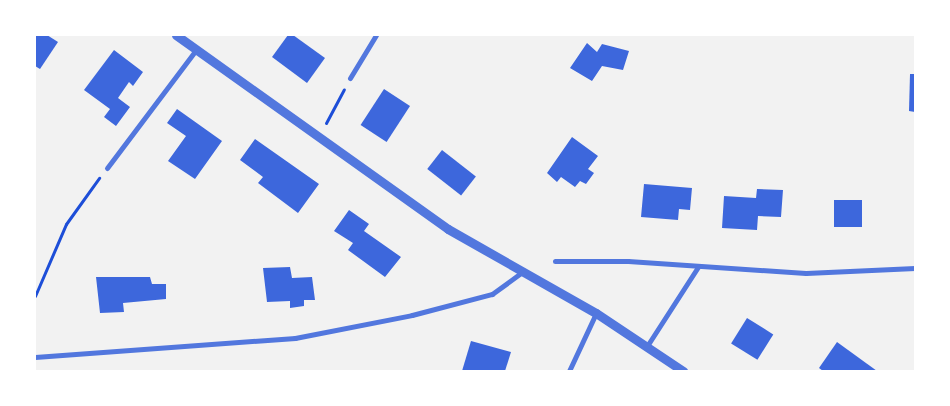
<!DOCTYPE html>
<html>
<head>
<meta charset="utf-8">
<style>
	body { margin:0 }
	#map { position:relative; width:950px; height:406px; overflow:hidden; background:#f2f2f2; font-family:Lora,serif }
	div>[style] { position:absolute }
	.building>* { inset:0; background:#3d67dc; transform-origin:0 0 }
	.path>* { height:3px; margin:-1.5px; padding:0 1.5px; transform-origin:1.5px; border-radius:1.5px; background:#1d4ed8 }
	.minor>* { height:5px; margin:-2.5px; padding:0 2.5px; transform-origin:2.5px; border-radius:2.5px; background:#5277de }
	.tertiary>* { height:9px; margin:-4.5px; padding:0 4.5px; transform-origin:4.5px; border-radius:4.5px; background:#5277de }
	span { translate:-50% -50%; white-space:nowrap; text-align:center; line-height:1.15; -webkit-text-stroke:4.5px #fff; paint-order:stroke }
	.frame { position:absolute; inset:0; border:36px solid #fff; pointer-events:none }
</style>
</head>
<body>
<div id="map">
	<div class="building">
		<i style="clip-path:polygon(35px 35px,47px 35px,58px 42px,40px 69px,35px 66px)"></i>
		<i style="clip-path:polygon(288px 35px,293px 35px,325px 58px,307px 83px,272px 57px)"></i>
		<i style="clip-path:polygon(587px 43px,597px 52px,602px 44px,629px 51px,623px 70px,602px 66px,592px 81px,570px 68px)"></i>
		<i style="clip-path:polygon(114px 50px,143px 72px,133px 86px,129px 82px,118px 98px,130px 107px,116px 126px,104px 117px,110px 109px,84px 90px)"></i>
		<i style="clip-path:polygon(910px 74px,915px 74px,915px 112px,909px 111px)"></i>
		<i style="left:384px;top:89px;width:31px;height:43px;rotate:33deg"></i>
		<i style="clip-path:polygon(177px 109px,222px 141px,195px 179px,168px 161px,186px 136px,167px 123px)"></i>
		<i style="clip-path:polygon(572px 137px,598px 156px,588px 169px,594px 173px,586px 184px,580px 181px,575px 187px,561px 177px,557px 182px,547px 173px)"></i>
		<i style="clip-path:polygon(255px 139px,319px 184px,298px 213px,258px 183px,263px 177px,240px 160px)"></i>
		<i style="left:442px;top:150px;width:43px;height:24px;rotate:38deg"></i>
		<i style="clip-path:polygon(644px 184px,692px 188px,690px 210px,679px 209px,678px 220px,641px 217px)"></i>
		<i style="clip-path:polygon(757px 189px,783px 190px,781px 217px,758px 216px,757px 230px,722px 228px,724px 196px,756px 198px)"></i>
		<i style="left:862px;top:200px;width:27px;height:28px;rotate:90deg"></i>
		<i style="clip-path:polygon(349px 210px,369px 224px,364px 231px,401px 257px,385px 277px,348px 250px,353px 243px,334px 231px)"></i>
		<i style="clip-path:polygon(290px 267px,292px 278px,312px 277px,315px 300px,304px 300px,304px 306px,290px 308px,290px 301px,267px 302px,263px 268px)"></i>
		<i style="clip-path:polygon(96px 277px,150px 277px,152px 284px,166px 284px,166px 299px,123px 303px,124px 312px,100px 313px)"></i>
		<i style="left:747px;top:318px;width:31px;height:30px;rotate:32deg"></i>
		<i style="clip-path:polygon(471px 341px,511px 352px,505px 371px,462px 371px)"></i>
		<i style="clip-path:polygon(837px 342px,877px 371px,823px 371px,819px 368px)"></i>
	</div>
	<div class="path">
		<i style="left:326px;top:123px;width:38px;rotate:-62deg"></i>
		<i style="left:35px;top:296px;width:78px;rotate:-66.7deg"></i>
		<i style="left:66px;top:224px;width:57px;rotate:-54.3deg"></i>
	</div>
	<div class="minor">
		<i style="left:350px;top:78px;width:50px;rotate:-58.8deg"></i>
		<i style="left:107px;top:168px;width:148px;rotate:-53deg"></i>
		<i style="left:555px;top:261px;width:73px"></i>
		<i style="left:628px;top:261px;width:178px;rotate:3.9deg"></i>
		<i style="left:806px;top:273px;width:109px;rotate:-2.6deg"></i>
		<i style="left:647px;top:346px;width:94px;rotate:-57.2deg"></i>
		<i style="left:35px;top:357px;width:261px;rotate:-4.2deg"></i>
		<i style="left:295px;top:338px;width:119px;rotate:-11.1deg"></i>
		<i style="left:412px;top:315px;width:83px;rotate:-14.7deg"></i>
		<i style="left:492px;top:294px;width:36px;rotate:-36deg"></i>
		<i style="left:569px;top:371px;width:64px;rotate:-65deg"></i>
	</div>
	<div class="tertiary">
		<i style="left:176px;top:35px;width:334px;rotate:35.5deg"></i>
		<i style="left:448px;top:229px;width:170px;rotate:29.6deg"></i>
		<i style="left:596px;top:313px;width:105px;rotate:33.7deg"></i>
	</div>
	<div class="frame"></div>
</div>
</body>
</html>
